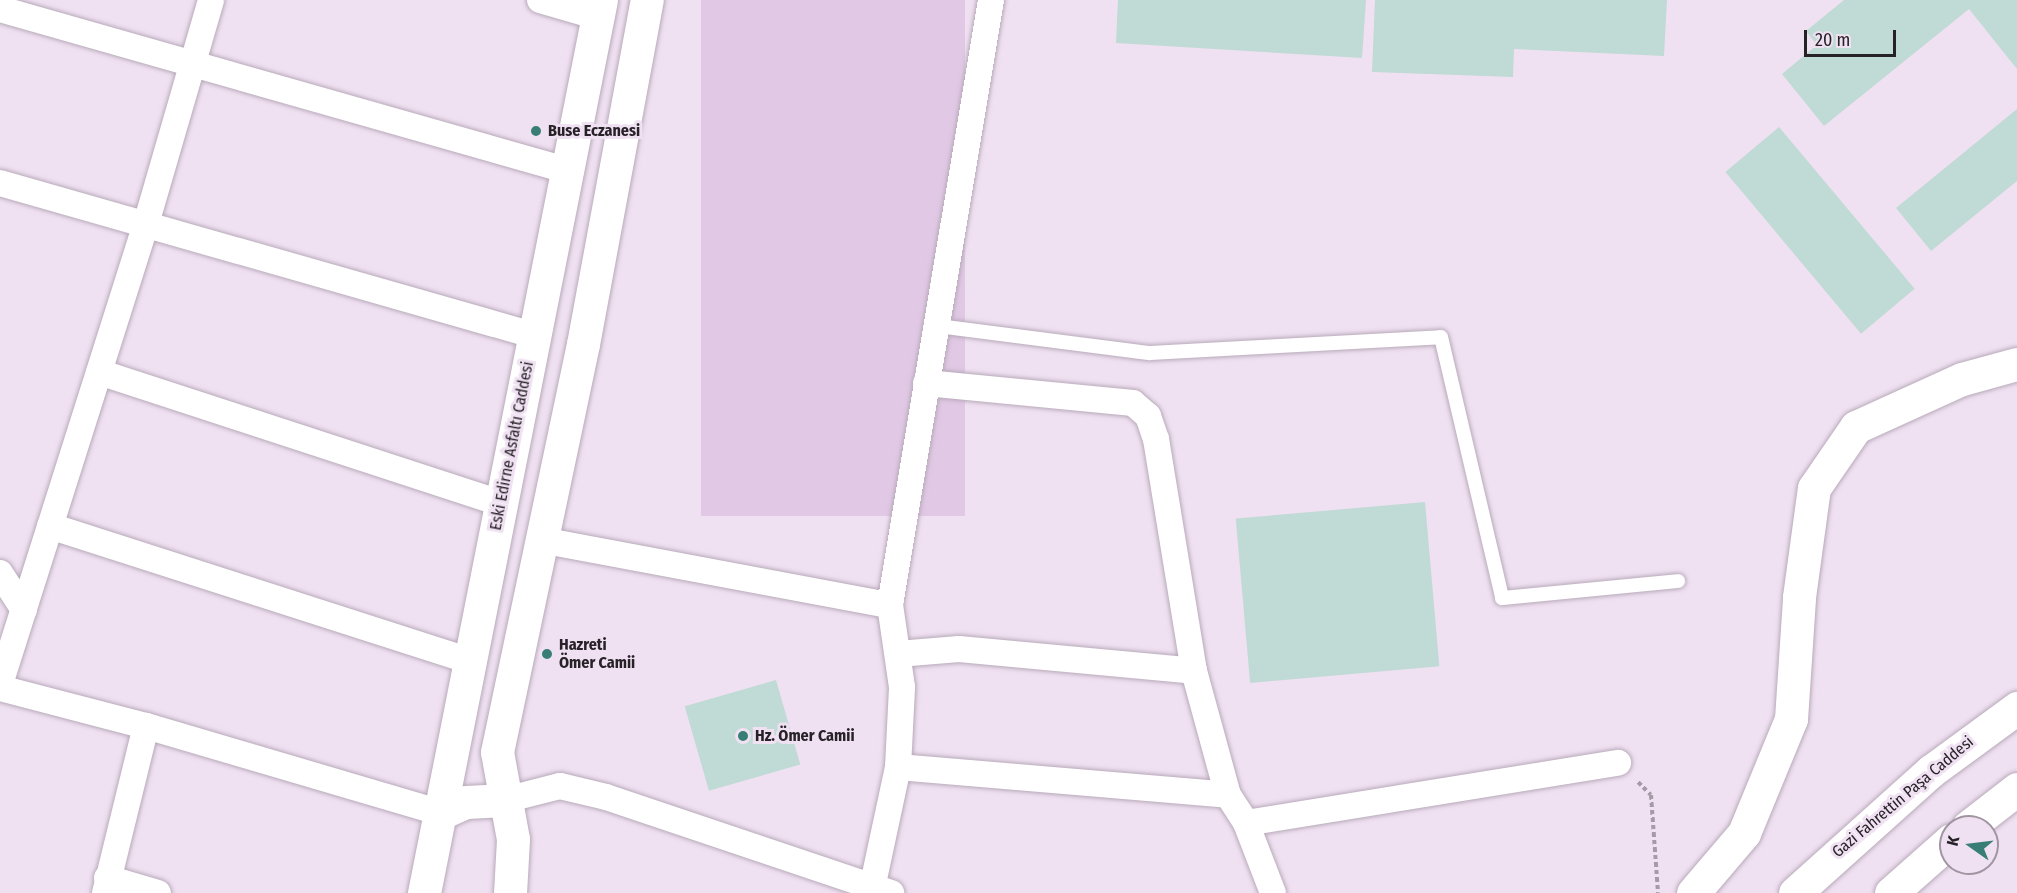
<!DOCTYPE html>
<html>
<head>
<meta charset="utf-8">
<style>
	body { margin:0 }
	#map { position:relative; width:2017px; height:893px; overflow:hidden; background:#f0e1f2; font-family:"Fira Sans Condensed",sans-serif }
	div>[style] { position:absolute }
	.green>* { inset:0; background:#e1c9e5; transform-origin:0 0 }
	.building>* { inset:0; background:#c0dad5; transform-origin:0 0 }
	.path>* { height:4px; margin-top:-2px; transform-origin:0; background:repeating-linear-gradient(90deg,#a59aa7 0 4.5px,transparent 0 7.5px) }
	.roads { filter:drop-shadow(0 0 2px #b8aaba) drop-shadow(0 0 2px #b8aaba) }
	.service>* { height:14px; margin:-7px; padding:0 7px; transform-origin:7px; border-radius:7px; background:#fff }
	.minor>* { height:26px; margin:-13px; padding:0 13px; transform-origin:13px; border-radius:13px; background:#fff }
	.tertiary>* { height:33px; margin:-16.5px; padding:0 16.5px; transform-origin:16.5px; border-radius:16.5px; background:#fff }
	.primary>* { height:33px; margin:-16.5px; padding:0 16.5px; transform-origin:16.5px; border-radius:16.5px; background:#fff }
	.trunk>* { height:33px; margin:-16.5px; padding:0 16.5px; transform-origin:16.5px; border-radius:16.5px; background:#fff }
	.dots>* { width:16px; height:16px; translate:-50% -50%; box-sizing:border-box; border:3px solid #f0e1f2; border-radius:50% }
	span { translate:-50% -50%; white-space:nowrap; text-align:center; line-height:1.15; -webkit-text-stroke:6px #f0e1f2; paint-order:stroke }
	.poi-label { font-size:16px; color:#272228; font-weight:700 }
	.left { translate:0 -50%; text-align:left }
	.street-label { font-size:16px; color:#272228 }
	.north { position:absolute; left:1939px; top:815px; width:60px; height:60px; box-sizing:border-box; background:#f0e1f2; border:2px solid #a095a1; border-radius:50%; rotate:284deg; font-size:16px; font-weight:700; line-height:24px; text-align:center; color:#272228 }
	.north::after { content:''; display:block; margin:auto; width:21px; height:27px; background:#387e76; clip-path:polygon(50% 0,100% 100%,50% 72%,0 100%) }
	.scale { position:absolute; left:1804px; top:30px; width:92px; height:27px; box-sizing:border-box; border:3px solid #272228; border-top:0; padding-left:8px; font-size:18px; line-height:21px; white-space:nowrap; color:#272228; -webkit-text-stroke:4px #f0e1f2; paint-order:stroke }
</style>
</head>
<body>
<div id="map">
	<div class="green">
		<i style="left:701px;top:0;width:264px;height:516px"></i>
	</div>
	<div class="building">
		<i style="clip-path:polygon(1118px 0,1366px 0,1362px 58px,1116px 43px)"></i>
		<i style="clip-path:polygon(1375px 0,1667px 0,1664px 56px,1514px 49px,1513px 77px,1372px 72px)"></i>
		<i style="clip-path:polygon(1844px 0,2017px 0,2017px 69px,1969px 9px,1824px 126px,1782px 74px,1817px 45px,1806px 31px)"></i>
		<i style="clip-path:polygon(2017px 109px,2017px 181px,1931px 251px,1896px 208px)"></i>
		<i style="left:1779px;top:127px;width:211px;height:70px;rotate:50deg"></i>
		<i style="left:1425px;top:502px;width:165px;height:190px;rotate:85deg"></i>
		<i style="left:776px;top:680px;width:88px;height:95px;rotate:74deg"></i>
	</div>
	<div class="path">
		<i style="left:1638px;top:782px;width:18px;rotate:45deg"></i>
		<i style="left:1651px;top:795px;width:98px;rotate:85.9deg"></i>
	</div>
	<div class="roads">
		<div class="service">
			<i style="left:938px;top:326px;width:214px;rotate:7.3deg"></i>
			<i style="left:1150px;top:353px;width:291px;rotate:-3.1deg"></i>
			<i style="left:1441px;top:337px;width:268px;rotate:76.8deg"></i>
			<i style="left:1502px;top:598px;width:177px;rotate:-5.5deg"></i>
		</div>
		<div class="minor">
			<i style="left:540px;top:0;width:60px;rotate:16.3deg"></i>
			<i style="left:0;top:9px;width:592px;rotate:15.89deg"></i>
			<i style="left:0;top:183px;width:554px;rotate:15.92deg"></i>
			<i style="left:99px;top:372px;width:424px;rotate:18.1deg"></i>
			<i style="left:926px;top:383px;width:208px;rotate:5.5deg"></i>
			<i style="left:1133px;top:403px;width:20px;rotate:41deg"></i>
			<i style="left:1148px;top:416px;width:24px;rotate:71deg"></i>
			<i style="left:1156px;top:439px;width:235px;rotate:80.7deg"></i>
			<i style="left:50px;top:526px;width:441px;rotate:17.8deg"></i>
			<i style="left:541px;top:540px;width:355px;rotate:10.6deg"></i>
			<i style="left:0;top:573px;width:44px;rotate:57deg"></i>
			<i style="left:898px;top:654px;width:61px;rotate:-4.7deg"></i>
			<i style="left:959px;top:649px;width:236px;rotate:5.3deg"></i>
			<i style="left:1194px;top:671px;width:129px;rotate:74.7deg"></i>
			<i style="left:0;top:684px;width:483px;rotate:-72.4deg"></i>
			<i style="left:146px;top:224px;width:233px;rotate:-73.8deg"></i>
			<i style="left:0;top:688px;width:151px;rotate:14.6deg"></i>
			<i style="left:146px;top:726px;width:308px;rotate:16.4deg"></i>
			<i style="left:898px;top:767px;width:331px;rotate:4.8deg"></i>
			<i style="left:1228px;top:795px;width:33px;rotate:57deg"></i>
			<i style="left:1246px;top:823px;width:377px;rotate:-9.2deg"></i>
			<i style="left:505px;top:800px;width:57px;rotate:-14.3deg"></i>
			<i style="left:560px;top:786px;width:47px;rotate:13.4deg"></i>
			<i style="left:606px;top:797px;width:301px;rotate:18.6deg"></i>
			<i style="left:1246px;top:823px;width:75px;rotate:68.9deg"></i>
			<i style="left:107px;top:878px;width:53px;rotate:16.4deg"></i>
			<i style="left:105px;top:893px;width:172px;rotate:-76.2deg"></i>
			<i style="left:871px;top:893px;width:129px;rotate:-77.9deg"></i>
			<i style="left:898px;top:767px;width:80px;rotate:-87.1deg"></i>
			<i style="left:902px;top:687px;width:83px;rotate:-98.3deg"></i>
			<i style="left:890px;top:605px;width:613px;rotate:-80.52deg"></i>
		</div>
		<div class="tertiary">
			<i style="left:1693px;top:893px;width:79px;rotate:-49.6deg"></i>
			<i style="left:1744px;top:833px;width:123px;rotate:-67.6deg"></i>
			<i style="left:1791px;top:719px;width:122px;rotate:-86.2deg"></i>
			<i style="left:1799px;top:597px;width:110px;rotate:-82.2deg"></i>
			<i style="left:1814px;top:488px;width:74px;rotate:-55.5deg"></i>
			<i style="left:1856px;top:427px;width:116px;rotate:-24.4deg"></i>
			<i style="left:1962px;top:379px;width:57px;rotate:-15.3deg"></i>
		</div>
		<div class="primary">
			<i style="left:441px;top:813px;width:27px;rotate:-24deg"></i>
			<i style="left:466px;top:802px;width:39px;rotate:-3deg"></i>
			<i style="left:424px;top:893px;width:910px;rotate:-78.79deg"></i>
			<i style="left:510px;top:893px;width:54px;rotate:-86.8deg"></i>
			<i style="left:513px;top:839px;width:88px;rotate:-100.4deg"></i>
			<i style="left:497px;top:752px;width:417px;rotate:-78.1deg"></i>
			<i style="left:583px;top:344px;width:350px;rotate:-79.5deg"></i>
		</div>
		<div class="trunk">
			<i style="left:1968px;top:827px;width:62px;rotate:-37.8deg"></i>
			<i style="left:1795px;top:893px;width:183px;rotate:-41.9deg"></i>
			<i style="left:1931px;top:771px;width:107px;rotate:-36.2deg"></i>
			<i style="left:1891px;top:893px;width:80px;rotate:-41.5deg"></i>
		</div>
	</div>
	<div class="dots">
		<i style="left:536px;top:131px;background:#387e76"></i>
		<i style="left:547px;top:654px;background:#387e76"></i>
		<i style="left:743px;top:736px;background:#387e76"></i>
	</div>
	<div class="poi-label">
		<span class="left" style="left:548px;top:131px">Buse Eczanesi</span>
		<span class="left" style="left:559px;top:654px">Hazreti<br>Ömer Camii</span>
		<span class="left" style="left:755px;top:736px">Hz. Ömer Camii</span>
	</div>
	<div class="street-label">
		<span style="left:512px;top:446px;rotate:-79deg">Eski Edirne Asfaltı Caddesi</span>
		<span style="left:1903px;top:797px;rotate:-40deg">Gazi Fahrettin Paşa Caddesi</span>
	</div>
	<div class="north">K</div>
	<div class="scale">20 m</div>
</div>
</body>
</html>
